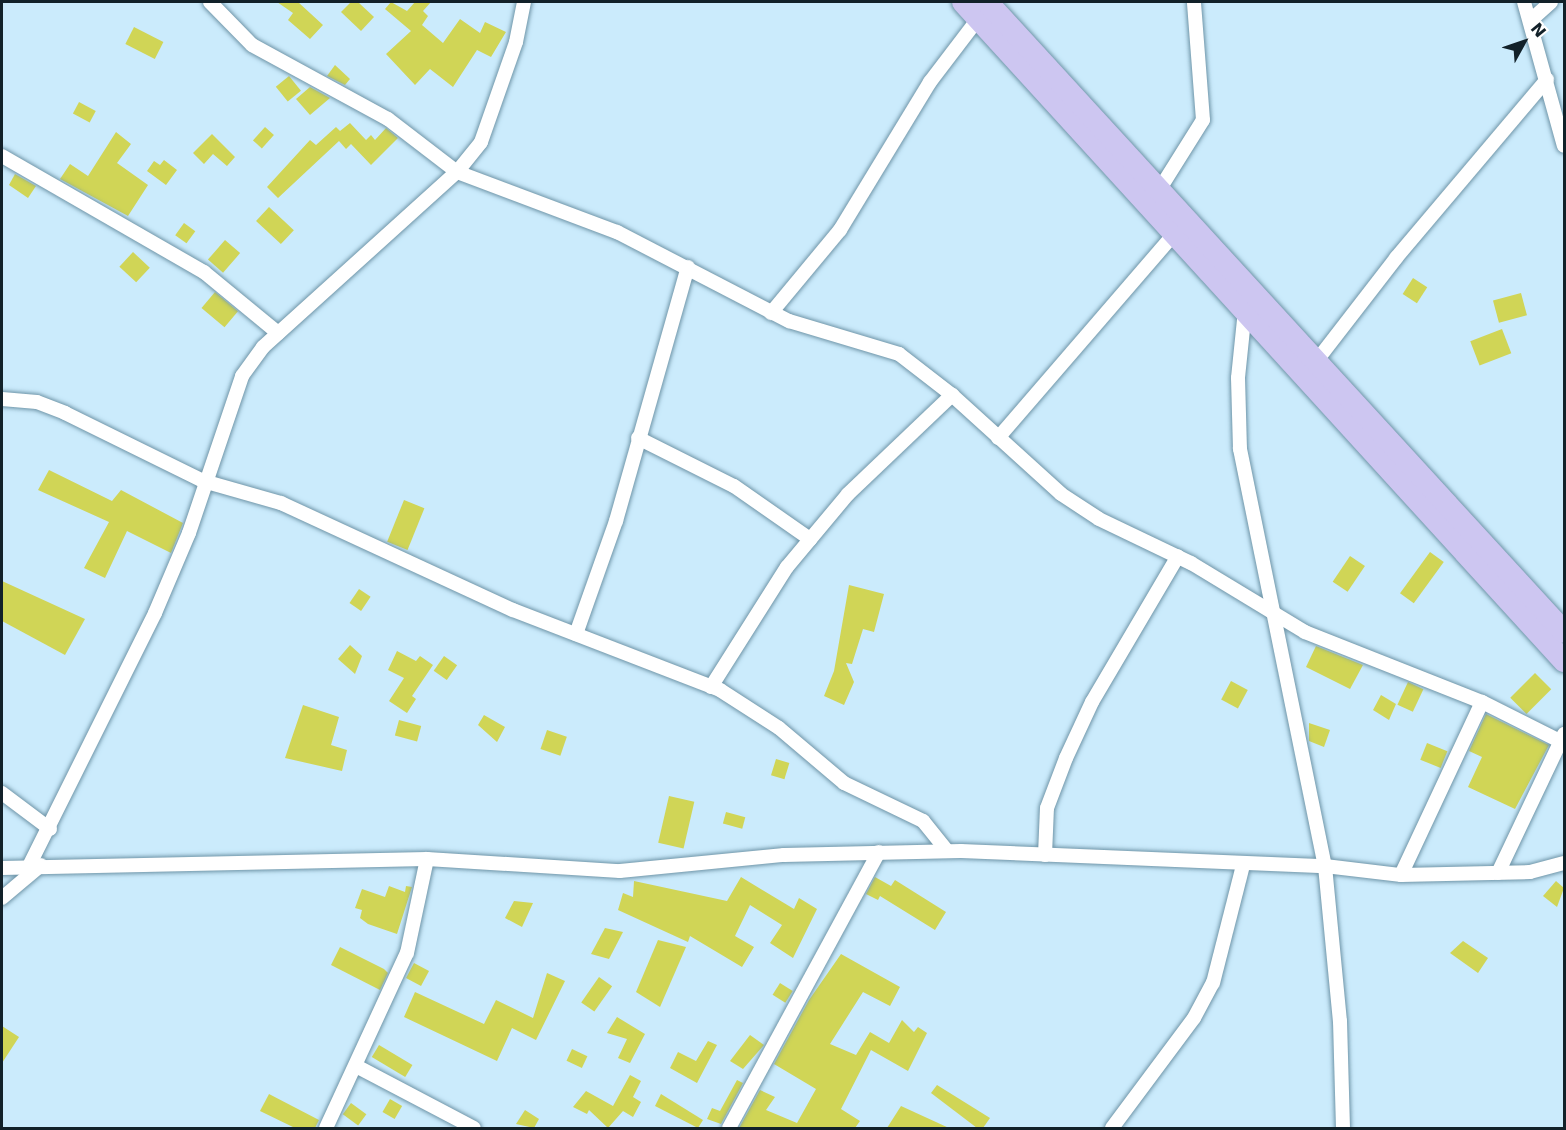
<!DOCTYPE html>
<html>
<head>
<meta charset="utf-8">
<style>
	body { margin:0 }
	#map { position:relative; width:1566px; height:1130px; overflow:hidden; background:#cbebfc; font-family:"DejaVu Sans",sans-serif }
	div>[style] { position:absolute }
	.building>* { inset:0; background:#d0d556; transform-origin:0 0 }
	.roads { filter:drop-shadow(0 0 2px #6f95a8) drop-shadow(0 0 2px #6f95a8) }
	.street>* { height:14px; margin:-7px; padding:0 7px; transform-origin:7px; border-radius:7px; background:#fff }
	.primary>* { height:22px; margin:-11px; padding:0 11px; transform-origin:11px; border-radius:11px; background:#cdc6f1 }
	span { translate:-50% -50%; white-space:nowrap; text-align:center; line-height:1.15; -webkit-text-stroke:4.5px #fff; paint-order:stroke }
	.frame { position:absolute; inset:0; border:3px solid #122129; pointer-events:none }
	.north { position:absolute; left:1494px; top:12px; width:60px; height:60px; -webkit-text-stroke:4px #fff; paint-order:stroke; rotate:50deg; font-size:16px; font-weight:700; line-height:24px; text-align:center; color:#122129 }
	.north::after { content:''; display:block; margin:auto; width:21px; height:27px; background:#122129; clip-path:polygon(50% 0,100% 100%,50% 72%,0 100%) }
</style>
</head>
<body>
<div id="map">
	<div class="building">
		<i style="clip-path:polygon(277px 2px,298px 2px,323px 25px,310px 39px,288px 20px,293px 13px)"></i>
		<i style="clip-path:polygon(351px 2px,358px 2px,374px 17px,361px 31px,341px 12px)"></i>
		<i style="clip-path:polygon(391px 2px,407px 11px,415px 2px,431px 2px,423px 11px,428px 16px,422px 25px,443px 43px,460px 19px,480px 33px,485px 22px,506px 32px,491px 57px,477px 50px,453px 87px,430px 69px,415px 85px,386px 54px,411px 31px,385px 9px)"></i>
		<i style="left:134px;top:27px;width:33px;height:19px;rotate:27deg"></i>
		<i style="clip-path:polygon(335px 65px,350px 79px,345px 85px,327px 76px)"></i>
		<i style="left:289px;top:76px;width:19px;height:17px;rotate:51deg"></i>
		<i style="clip-path:polygon(310px 87px,330px 98px,310px 115px,296px 99px)"></i>
		<i style="left:79px;top:102px;width:19px;height:13px;rotate:28deg"></i>
		<i style="clip-path:polygon(350px 123px,366px 140px,371px 135px,375px 140px,386px 128px,398px 138px,371px 165px,351px 144px,346px 149px,339px 141px,278px 198px,267px 187px,310px 140px,316px 145px,336px 127px,340px 131px)"></i>
		<i style="left:265px;top:127px;width:12px;height:18px;rotate:42deg"></i>
		<i style="clip-path:polygon(116px 132px,131px 144px,117px 163px,148px 185px,128px 216px,60px 179px,70px 164px,88px 176px)"></i>
		<i style="clip-path:polygon(212px 134px,235px 157px,227px 166px,213px 154px,204px 164px,193px 153px)"></i>
		<i style="clip-path:polygon(164px 160px,177px 170px,166px 185px,147px 171px,154px 161px,160px 165px)"></i>
		<i style="clip-path:polygon(15px 174px,36px 186px,28px 198px,9px 185px)"></i>
		<i style="left:269px;top:207px;width:34px;height:19px;rotate:43deg"></i>
		<i style="left:184px;top:223px;width:14px;height:15px;rotate:36deg"></i>
		<i style="left:225px;top:240px;width:20px;height:26px;rotate:41deg"></i>
		<i style="left:133px;top:252px;width:23px;height:20px;rotate:43deg"></i>
		<i style="left:1413px;top:278px;width:17px;height:19px;rotate:33deg"></i>
		<i style="left:215px;top:292px;width:30px;height:21px;rotate:40deg"></i>
		<i style="left:1521px;top:293px;width:23px;height:29px;rotate:75deg"></i>
		<i style="left:1502px;top:329px;width:26px;height:34px;rotate:69deg"></i>
		<i style="clip-path:polygon(49px 470px,112px 501px,121px 490px,183px 523px,171px 553px,127px 531px,105px 578px,84px 568px,109px 522px,38px 490px)"></i>
		<i style="left:404px;top:500px;width:22px;height:45px;rotate:22deg"></i>
		<i style="left:1430px;top:552px;width:17px;height:51px;rotate:36deg"></i>
		<i style="left:1350px;top:556px;width:18px;height:31px;rotate:34deg"></i>
		<i style="clip-path:polygon(2px 581px,85px 619px,65px 655px,2px 621px)"></i>
		<i style="clip-path:polygon(849px 585px,884px 594px,874px 632px,863px 629px,852px 664px,846px 663px,854px 682px,844px 705px,824px 696px,834px 671px)"></i>
		<i style="left:359px;top:589px;width:14px;height:17px;rotate:34deg"></i>
		<i style="clip-path:polygon(350px 645px,362px 656px,355px 674px,338px 659px)"></i>
		<i style="clip-path:polygon(1316px 646px,1363px 665px,1350px 689px,1306px 667px)"></i>
		<i style="clip-path:polygon(397px 651px,416px 661px,420px 656px,433px 665px,412px 696px,416px 699px,407px 713px,389px 701px,404px 678px,388px 670px)"></i>
		<i style="left:444px;top:656px;width:16px;height:18px;rotate:35deg"></i>
		<i style="left:1535px;top:673px;width:23px;height:35px;rotate:45deg"></i>
		<i style="left:1231px;top:681px;width:19px;height:21px;rotate:28deg"></i>
		<i style="left:1408px;top:682px;width:17px;height:25px;rotate:25deg"></i>
		<i style="clip-path:polygon(1381px 695px,1396px 704px,1389px 720px,1373px 710px)"></i>
		<i style="clip-path:polygon(303px 705px,339px 717px,331px 745px,347px 750px,342px 771px,285px 758px)"></i>
		<i style="clip-path:polygon(1486px 714px,1549px 745px,1515px 809px,1468px 787px,1482px 757px,1469px 751px)"></i>
		<i style="clip-path:polygon(484px 715px,505px 727px,497px 742px,478px 725px)"></i>
		<i style="left:399px;top:720px;width:23px;height:16px;rotate:15deg"></i>
		<i style="clip-path:polygon(1309px 723px,1330px 730px,1324px 747px,1309px 741px)"></i>
		<i style="left:547px;top:730px;width:21px;height:20px;rotate:19deg"></i>
		<i style="left:1427px;top:743px;width:22px;height:18px;rotate:22deg"></i>
		<i style="left:776px;top:759px;width:14px;height:17px;rotate:17deg"></i>
		<i style="left:669px;top:796px;width:26px;height:48px;rotate:13deg"></i>
		<i style="left:726px;top:812px;width:20px;height:12px;rotate:15deg"></i>
		<i style="clip-path:polygon(741px 877px,794px 909px,799px 898px,817px 909px,793px 958px,770px 943px,782px 925px,750px 905px,735px 936px,754px 947px,742px 967px,690px 936px,688px 942px,618px 910px,623px 893px,633px 897px,634px 881px,727px 901px)"></i>
		<i style="clip-path:polygon(875px 877px,891px 886px,895px 880px,946px 912px,935px 930px,880px 896px,878px 900px,866px 894px)"></i>
		<i style="clip-path:polygon(1556px 881px,1564px 888px,1557px 907px,1543px 896px)"></i>
		<i style="clip-path:polygon(389px 886px,405px 892px,406px 886px,412px 887px,397px 934px,368px 924px,360px 918px,362px 910px,355px 908px,362px 889px,385px 897px)"></i>
		<i style="clip-path:polygon(514px 901px,533px 903px,522px 927px,505px 918px)"></i>
		<i style="clip-path:polygon(605px 928px,623px 932px,609px 959px,591px 954px)"></i>
		<i style="clip-path:polygon(658px 940px,686px 947px,660px 1007px,636px 992px)"></i>
		<i style="clip-path:polygon(1463px 941px,1488px 958px,1478px 973px,1450px 953px)"></i>
		<i style="clip-path:polygon(340px 947px,384px 969px,388px 973px,380px 990px,331px 965px)"></i>
		<i style="clip-path:polygon(841px 954px,900px 987px,890px 1006px,863px 992px,830px 1044px,856px 1055px,870px 1032px,889px 1043px,902px 1020px,914px 1032px,918px 1027px,927px 1033px,908px 1071px,871px 1050px,841px 1109px,860px 1121px,855px 1128px,739px 1128px,760px 1090px,775px 1097px,766px 1110px,797px 1123px,816px 1089px,774px 1064px,809px 1000px)"></i>
		<i style="left:414px;top:963px;width:17px;height:17px;rotate:28deg"></i>
		<i style="clip-path:polygon(547px 973px,565px 981px,536px 1040px,512px 1028px,497px 1061px,404px 1017px,415px 992px,484px 1024px,496px 1000px,533px 1018px)"></i>
		<i style="left:599px;top:977px;width:16px;height:31px;rotate:35deg"></i>
		<i style="left:780px;top:983px;width:15px;height:14px;rotate:32deg"></i>
		<i style="clip-path:polygon(617px 1017px,645px 1034px,630px 1063px,618px 1058px,627px 1039px,607px 1033px)"></i>
		<i style="clip-path:polygon(2px 1026px,19px 1037px,2px 1063px)"></i>
		<i style="clip-path:polygon(750px 1035px,764px 1045px,743px 1069px,730px 1061px)"></i>
		<i style="clip-path:polygon(708px 1041px,717px 1045px,697px 1083px,670px 1068px,678px 1052px,696px 1061px)"></i>
		<i style="left:379px;top:1045px;width:39px;height:14px;rotate:31deg"></i>
		<i style="left:572px;top:1049px;width:17px;height:13px;rotate:25deg"></i>
		<i style="clip-path:polygon(630px 1075px,641px 1081px,633px 1097px,641px 1102px,633px 1117px,623px 1111px,608px 1128px,589px 1110px,587px 1114px,573px 1107px,586px 1091px,613px 1106px)"></i>
		<i style="clip-path:polygon(737px 1080px,743px 1083px,721px 1124px,707px 1119px,712px 1108px,720px 1111px)"></i>
		<i style="clip-path:polygon(937px 1085px,990px 1118px,983px 1128px,977px 1128px,931px 1093px)"></i>
		<i style="clip-path:polygon(269px 1094px,319px 1120px,315px 1128px,295px 1128px,260px 1111px)"></i>
		<i style="clip-path:polygon(661px 1094px,703px 1120px,698px 1128px,655px 1106px)"></i>
		<i style="left:390px;top:1099px;width:14px;height:15px;rotate:30deg"></i>
		<i style="left:351px;top:1103px;width:19px;height:14px;rotate:36deg"></i>
		<i style="clip-path:polygon(901px 1106px,949px 1128px,887px 1128px)"></i>
		<i style="clip-path:polygon(525px 1110px,539px 1119px,534px 1128px,516px 1124px)"></i>
	</div>
	<div class="roads">
		<div class="street">
			<i style="left:210px;top:2px;width:60px;rotate:45.7deg"></i>
			<i style="left:252px;top:45px;width:155px;rotate:28.6deg"></i>
			<i style="left:388px;top:119px;width:87px;rotate:37.5deg"></i>
			<i style="left:457px;top:172px;width:171px;rotate:20.6deg"></i>
			<i style="left:617px;top:232px;width:194px;rotate:27.4deg"></i>
			<i style="left:789px;top:321px;width:115px;rotate:16.7deg"></i>
			<i style="left:899px;top:354px;width:67px;rotate:37.7deg"></i>
			<i style="left:952px;top:395px;width:147px;rotate:42.2deg"></i>
			<i style="left:1061px;top:494px;width:45px;rotate:33.3deg"></i>
			<i style="left:1099px;top:519px;width:102px;rotate:25.6deg"></i>
			<i style="left:1191px;top:563px;width:133px;rotate:31.2deg"></i>
			<i style="left:1305px;top:632px;width:190px;rotate:21.6deg"></i>
			<i style="left:1482px;top:702px;width:85px;rotate:26.6deg"></i>
			<i style="left:1524px;top:2px;width:149px;rotate:74.5deg"></i>
			<i style="left:1531px;top:20px;width:27px;rotate:-42deg"></i>
			<i style="left:2px;top:156px;width:233px;rotate:29.9deg"></i>
			<i style="left:204px;top:272px;width:96px;rotate:39.5deg"></i>
			<i style="left:1161px;top:187px;width:79px;rotate:-57.9deg"></i>
			<i style="left:1203px;top:120px;width:118px;rotate:-94.4deg"></i>
			<i style="left:1245px;top:310px;width:68px;rotate:95.9deg"></i>
			<i style="left:1238px;top:378px;width:71px;rotate:88.4deg"></i>
			<i style="left:1240px;top:449px;width:426px;rotate:78.5deg"></i>
			<i style="left:1325px;top:866px;width:156px;rotate:84.5deg"></i>
			<i style="left:1340px;top:1021px;width:107px;rotate:88.4deg"></i>
			<i style="left:771px;top:313px;width:108px;rotate:-50.3deg"></i>
			<i style="left:840px;top:230px;width:173px;rotate:-58.7deg"></i>
			<i style="left:930px;top:82px;width:79px;rotate:-52.7deg"></i>
			<i style="left:1318px;top:359px;width:128px;rotate:-52.3deg"></i>
			<i style="left:1396px;top:258px;width:234px;rotate:-49.8deg"></i>
			<i style="left:2px;top:399px;width:35px;rotate:5deg"></i>
			<i style="left:37px;top:402px;width:30px;rotate:21deg"></i>
			<i style="left:65px;top:413px;width:154px;rotate:26.2deg"></i>
			<i style="left:203px;top:481px;width:81px;rotate:15.8deg"></i>
			<i style="left:281px;top:503px;width:255px;rotate:24.8deg"></i>
			<i style="left:513px;top:610px;width:222px;rotate:21.1deg"></i>
			<i style="left:720px;top:690px;width:70px;rotate:32.8deg"></i>
			<i style="left:779px;top:728px;width:85px;rotate:40.2deg"></i>
			<i style="left:844px;top:783px;width:88px;rotate:25.7deg"></i>
			<i style="left:923px;top:821px;width:38px;rotate:51deg"></i>
			<i style="left:638px;top:438px;width:107px;rotate:26.6deg"></i>
			<i style="left:734px;top:486px;width:93px;rotate:34.9deg"></i>
			<i style="left:998px;top:438px;width:272px;rotate:-49.2deg"></i>
			<i style="left:576px;top:634px;width:120px;rotate:-70.5deg"></i>
			<i style="left:616px;top:521px;width:264px;rotate:-74.2deg"></i>
			<i style="left:711px;top:687px;width:142px;rotate:-57.7deg"></i>
			<i style="left:787px;top:567px;width:95px;rotate:-50.1deg"></i>
			<i style="left:848px;top:494px;width:144px;rotate:-43.6deg"></i>
			<i style="left:2px;top:793px;width:60px;rotate:36.9deg"></i>
			<i style="left:1045px;top:855px;width:47px;rotate:-87.6deg"></i>
			<i style="left:1047px;top:808px;width:53px;rotate:-69.2deg"></i>
			<i style="left:1066px;top:758px;width:62px;rotate:-65.1deg"></i>
			<i style="left:1092px;top:702px;width:169px;rotate:-59.5deg"></i>
			<i style="left:29px;top:866px;width:283px;rotate:-63.5deg"></i>
			<i style="left:155px;top:613px;width:87px;rotate:-67deg"></i>
			<i style="left:189px;top:533px;width:166px;rotate:-71.3deg"></i>
			<i style="left:242px;top:376px;width:36px;rotate:-54deg"></i>
			<i style="left:263px;top:347px;width:261px;rotate:-42.1deg"></i>
			<i style="left:457px;top:172px;width:38px;rotate:-51deg"></i>
			<i style="left:481px;top:142px;width:106px;rotate:-70.7deg"></i>
			<i style="left:516px;top:42px;width:41px;rotate:-78.7deg"></i>
			<i style="left:2px;top:868px;width:425px;rotate:-1.2deg"></i>
			<i style="left:427px;top:859px;width:193px;rotate:3.6deg"></i>
			<i style="left:620px;top:871px;width:165px;rotate:-5.6deg"></i>
			<i style="left:784px;top:855px;width:177px;rotate:-1.3deg"></i>
			<i style="left:961px;top:851px;width:364px;rotate:2.4deg"></i>
			<i style="left:1325px;top:866px;width:77px;rotate:6.8deg"></i>
			<i style="left:1401px;top:875px;width:129px;rotate:-1.3deg"></i>
			<i style="left:1530px;top:872px;width:35px;rotate:-15deg"></i>
			<i style="left:1498px;top:873px;width:154px;rotate:-64.6deg"></i>
			<i style="left:1401px;top:875px;width:191px;rotate:-64.9deg"></i>
			<i style="left:2px;top:898px;width:51px;rotate:-40.2deg"></i>
			<i style="left:356px;top:1066px;width:133px;rotate:27.7deg"></i>
			<i style="left:326px;top:1128px;width:193px;rotate:-65.2deg"></i>
			<i style="left:407px;top:953px;width:96px;rotate:-78deg"></i>
			<i style="left:729px;top:1128px;width:314px;rotate:-61.5deg"></i>
			<i style="left:1112px;top:1128px;width:137px;rotate:-53.3deg"></i>
			<i style="left:1194px;top:1018px;width:40px;rotate:-62deg"></i>
			<i style="left:1213px;top:983px;width:122px;rotate:-75.7deg"></i>
		</div>
		<div class="primary">
			<i style="left:963px;top:2px;width:892px;rotate:47.64deg"></i>
			<i style="left:987px;top:2px;width:854px;rotate:47.51deg"></i>
		</div>
	</div>
	<div class="frame"></div>
	<div class="north">N</div>
</div>
</body>
</html>
